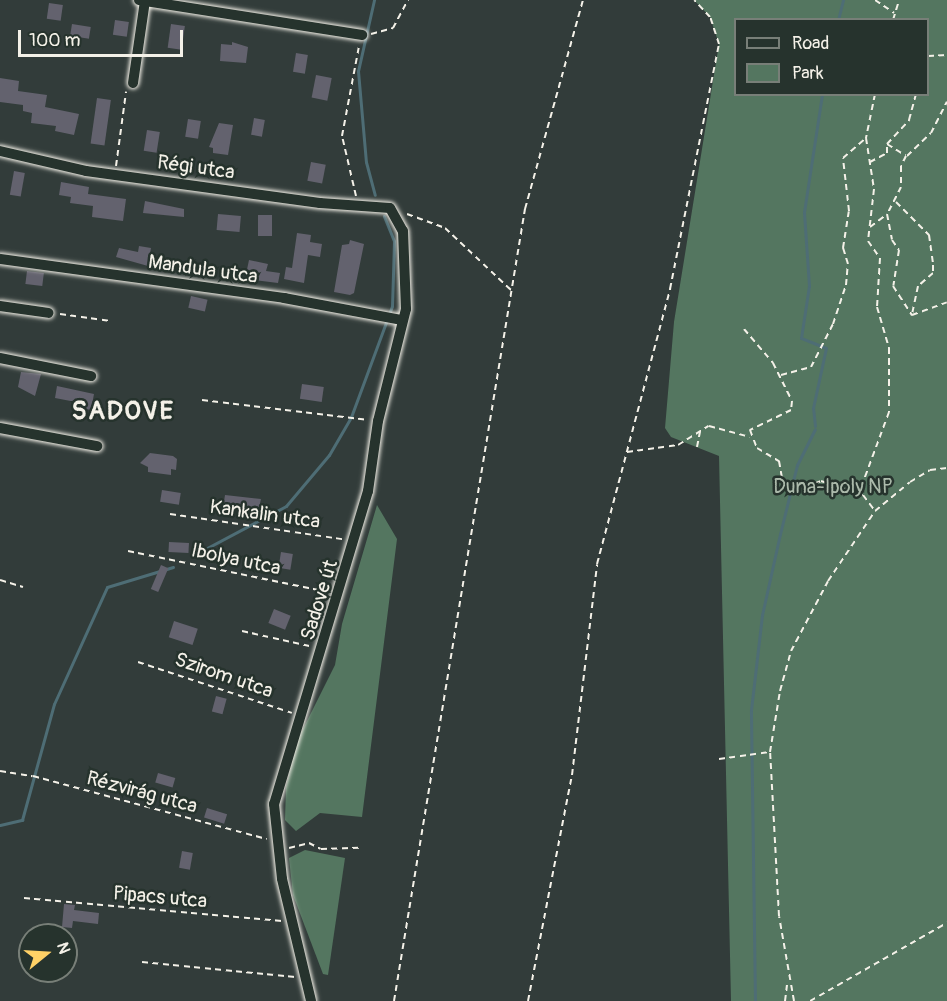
<!DOCTYPE html>
<html>
<head>
<meta charset="utf-8">
<style>
	body { margin:0 }
	#map { position:relative; width:947px; height:1001px; overflow:hidden; background:#323c3a; font-family:Pangolin,sans-serif }
	div>[style] { position:absolute }
	.green>* { inset:0; background:#547660 }
	.stream>* { height:3px; margin:-1.5px; padding:0 1.5px; transform-origin:1.5px; border-radius:1.5px; background:#4e6d75 }
	.building>* { inset:0; background:#63626e; transform-origin:0 0 }
	.path>* { height:2px; margin-top:-1px; transform-origin:0; background:repeating-linear-gradient(90deg,#f4f1e8 0 6px,transparent 0 10.5px) }
	.roads { filter:drop-shadow(0 0 2px #f4f1e8) drop-shadow(0 0 2px #f4f1e8) }
	.street>* { height:10px; margin:-5px; padding:0 5px; transform-origin:5px; border-radius:5px; background:#26332d }
	span { translate:-50% -50%; white-space:nowrap; text-align:center; line-height:1.15; -webkit-text-stroke:5px #26332d; paint-order:stroke }
	.street-label { font-size:20px; color:#f4f1e8 }
	.park-label { font-size:20px; color:#acbaab }
	.district-label { font-size:26px; color:#f4f1e8; font-weight:700; letter-spacing:1.5px }
	.legend { position:absolute; left:734px; top:18px; width:195px; height:78px; box-sizing:border-box; background:#26332d; border:2px solid #787f78; margin:0; padding:8px 10px; list-style:none; font-size:18px; color:#f4f1e8 }
	.legend li { display:flex; align-items:center; gap:12px; height:30px }
	.legend b { width:30px; border:2px solid #787f78 }
	.north { position:absolute; left:18px; top:923px; width:60px; height:60px; box-sizing:border-box; background:#26332d; border:2px solid #787f78; border-radius:50%; rotate:72deg; font-size:16px; font-weight:700; line-height:24px; text-align:center; color:#f4f1e8 }
	.north::after { content:''; display:block; margin:auto; width:21px; height:27px; background:#ffd166; clip-path:polygon(50% 0,100% 100%,50% 72%,0 100%) }
	.scale { position:absolute; left:18px; top:30px; width:165px; height:27px; box-sizing:border-box; border:3px solid #f4f1e8; border-top:0; padding-left:8px; font-size:18px; line-height:21px; white-space:nowrap; color:#f4f1e8; -webkit-text-stroke:4px #26332d; paint-order:stroke }
</style>
</head>
<body>
<div id="map">
	<div class="green">
		<i style="clip-path:polygon(evenodd,694px 0,947px 0,947px 1001px,731px 1001px,719px 456px,671px 437px,665px 428px,674px 322px,719px 44px,710px 17px,694px 0,736px 20px,928px 20px,928px 94px,736px 94px,736px 20px)"></i>
		<i style="clip-path:polygon(377px 505px,397px 539px,362px 817px,320px 813px,296px 831px,285px 820px,286px 787px,297px 741px,335px 665px,342px 624px)"></i>
		<i style="clip-path:polygon(305px 850px,345px 858px,328px 975px,323px 974px,293px 895px,289px 858px)"></i>
	</div>
	<div class="stream">
		<i style="left:374px;top:0;width:73px;rotate:102.7deg"></i>
		<i style="left:358px;top:71px;width:91px;rotate:85deg"></i>
		<i style="left:366px;top:162px;width:34px;rotate:75deg"></i>
		<i style="left:838px;top:20px;width:21px;rotate:-76deg"></i>
		<i style="left:815px;top:426px;width:18px;rotate:-96deg"></i>
		<i style="left:813px;top:408px;width:61px;rotate:-77.8deg"></i>
		<i style="left:826px;top:348px;width:27px;rotate:-158deg"></i>
		<i style="left:801px;top:338px;width:53px;rotate:-81.3deg"></i>
		<i style="left:809px;top:286px;width:74px;rotate:-93.9deg"></i>
		<i style="left:804px;top:212px;width:119px;rotate:-81.3deg"></i>
		<i style="left:192px;top:556px;width:106px;rotate:-28deg"></i>
		<i style="left:286px;top:506px;width:67px;rotate:-49.9deg"></i>
		<i style="left:329px;top:455px;width:44px;rotate:-59.9deg"></i>
		<i style="left:351px;top:417px;width:118px;rotate:-69.7deg"></i>
		<i style="left:392px;top:306px;width:65px;rotate:-88.2deg"></i>
		<i style="left:394px;top:241px;width:27px;rotate:-112deg"></i>
		<i style="left:0;top:825px;width:23px;rotate:-13deg"></i>
		<i style="left:22px;top:820px;width:120px;rotate:-74.6deg"></i>
		<i style="left:54px;top:704px;width:128px;rotate:-65.6deg"></i>
		<i style="left:107px;top:587px;width:69px;rotate:-16.9deg"></i>
		<i style="left:755px;top:1001px;width:291px;rotate:-90.8deg"></i>
		<i style="left:751px;top:710px;width:96px;rotate:-83.4deg"></i>
		<i style="left:762px;top:615px;width:83px;rotate:-77.5deg"></i>
		<i style="left:780px;top:534px;width:71px;rotate:-76.2deg"></i>
		<i style="left:797px;top:465px;width:40px;rotate:-63.4deg"></i>
	</div>
	<div class="building">
		<i style="left:49px;top:3px;width:14px;height:16px;rotate:8deg"></i>
		<i style="left:115px;top:20px;width:14px;height:15px;rotate:8deg"></i>
		<i style="left:72px;top:24px;width:19px;height:12px;rotate:9deg"></i>
		<i style="left:171px;top:24px;width:14px;height:24px;rotate:8deg"></i>
		<i style="clip-path:polygon(232px 42px,248px 47px,246px 63px,220px 61px,221px 44px,232px 45px)"></i>
		<i style="left:296px;top:53px;width:12px;height:19px;rotate:9deg"></i>
		<i style="left:316px;top:75px;width:16px;height:23px;rotate:11deg"></i>
		<i style="clip-path:polygon(0 78px,19px 81px,18px 91px,47px 95px,45px 107px,79px 114px,74px 135px,55px 131px,56px 126px,31px 123px,32px 113px,23px 111px,23px 105px,0 102px)"></i>
		<i style="left:97px;top:98px;width:14px;height:46px;rotate:8deg"></i>
		<i style="left:254px;top:118px;width:11px;height:17px;rotate:10deg"></i>
		<i style="left:188px;top:119px;width:13px;height:18px;rotate:9deg"></i>
		<i style="clip-path:polygon(219px 123px,233px 125px,228px 155px,213px 153px,213px 148px,209px 147px)"></i>
		<i style="left:147px;top:130px;width:13px;height:21px;rotate:9deg"></i>
		<i style="left:311px;top:162px;width:15px;height:19px;rotate:11deg"></i>
		<i style="left:14px;top:171px;width:11px;height:24px;rotate:10deg"></i>
		<i style="clip-path:polygon(61px 182px,89px 187px,88px 194px,126px 199px,123px 221px,92px 217px,93px 206px,70px 203px,71px 197px,59px 195px)"></i>
		<i style="clip-path:polygon(145px 201px,184px 209px,184px 217px,143px 213px)"></i>
		<i style="left:218px;top:214px;width:23px;height:16px;rotate:5deg"></i>
		<i style="left:258px;top:215px;width:14px;height:21px"></i>
		<i style="clip-path:polygon(297px 233px,311px 235px,310px 242px,322px 244px,320px 257px,308px 255px,304px 283px,284px 279px,286px 267px,292px 268px)"></i>
		<i style="clip-path:polygon(350px 240px,364px 244px,354px 293px,350px 295px,334px 292px,342px 245px,349px 244px)"></i>
		<i style="clip-path:polygon(139px 246px,151px 248px,148px 266px,116px 257px,119px 248px,138px 252px)"></i>
		<i style="clip-path:polygon(249px 260px,268px 264px,266px 271px,280px 273px,278px 283px,245px 279px)"></i>
		<i style="left:27px;top:271px;width:17px;height:13px;rotate:7deg"></i>
		<i style="left:191px;top:296px;width:17px;height:12px;rotate:13deg"></i>
		<i style="clip-path:polygon(21px 372px,41px 374px,35px 396px,18px 387px)"></i>
		<i style="left:302px;top:384px;width:22px;height:15px;rotate:8deg"></i>
		<i style="clip-path:polygon(57px 386px,94px 394px,91px 410px,80px 408px,81px 403px,55px 398px)"></i>
		<i style="clip-path:polygon(150px 453px,173px 456px,177px 459px,176px 470px,171px 469px,171px 475px,148px 472px,148px 467px,140px 463px)"></i>
		<i style="left:162px;top:490px;width:19px;height:12px;rotate:9deg"></i>
		<i style="clip-path:polygon(225px 495px,261px 499px,259px 508px,234px 505px,233px 509px,223px 508px)"></i>
		<i style="left:169px;top:542px;width:20px;height:10px;rotate:3deg"></i>
		<i style="left:281px;top:552px;width:12px;height:16px;rotate:9deg"></i>
		<i style="left:161px;top:565px;width:8px;height:26px;rotate:23deg"></i>
		<i style="left:274px;top:609px;width:18px;height:15px;rotate:22deg"></i>
		<i style="left:174px;top:621px;width:25px;height:17px;rotate:18deg"></i>
		<i style="left:216px;top:696px;width:11px;height:16px;rotate:15deg"></i>
		<i style="left:158px;top:773px;width:18px;height:10px;rotate:16deg"></i>
		<i style="left:207px;top:808px;width:21px;height:10px;rotate:17deg"></i>
		<i style="left:182px;top:851px;width:11px;height:17px;rotate:10deg"></i>
		<i style="clip-path:polygon(64px 904px,75px 905px,74px 910px,99px 913px,98px 924px,73px 921px,72px 928px,62px 927px)"></i>
	</div>
	<div class="path">
		<i style="left:875px;top:0;width:23px;rotate:34deg"></i>
		<i style="left:893px;top:20px;width:21px;rotate:-73deg"></i>
		<i style="left:371px;top:34px;width:23px;rotate:-15deg"></i>
		<i style="left:393px;top:28px;width:32px;rotate:-62deg"></i>
		<i style="left:928px;top:56px;width:19px;rotate:-3deg"></i>
		<i style="left:875px;top:94px;width:45px;rotate:101.6deg"></i>
		<i style="left:866px;top:138px;width:52px;rotate:81.1deg"></i>
		<i style="left:874px;top:189px;width:52px;rotate:96.6deg"></i>
		<i style="left:868px;top:241px;width:21px;rotate:55deg"></i>
		<i style="left:880px;top:258px;width:49px;rotate:93.5deg"></i>
		<i style="left:877px;top:307px;width:43px;rotate:73.7deg"></i>
		<i style="left:889px;top:348px;width:64px;rotate:90deg"></i>
		<i style="left:889px;top:412px;width:78px;rotate:110.3deg"></i>
		<i style="left:862px;top:485px;width:10px;rotate:84deg"></i>
		<i style="left:863px;top:495px;width:20px;rotate:53deg"></i>
		<i style="left:887px;top:144px;width:22px;rotate:32deg"></i>
		<i style="left:906px;top:156px;width:11px;rotate:117deg"></i>
		<i style="left:901px;top:166px;width:21px;rotate:90deg"></i>
		<i style="left:901px;top:187px;width:30px;rotate:117deg"></i>
		<i style="left:887px;top:214px;width:26px;rotate:79deg"></i>
		<i style="left:892px;top:240px;width:12px;rotate:55deg"></i>
		<i style="left:899px;top:250px;width:36px;rotate:99deg"></i>
		<i style="left:893px;top:286px;width:35px;rotate:57deg"></i>
		<i style="left:912px;top:315px;width:37px;rotate:-20deg"></i>
		<i style="left:907px;top:156px;width:33px;rotate:-44deg"></i>
		<i style="left:931px;top:133px;width:35px;rotate:-63deg"></i>
		<i style="left:870px;top:162px;width:19px;rotate:-28deg"></i>
		<i style="left:887px;top:153px;width:9px;rotate:-90deg"></i>
		<i style="left:887px;top:144px;width:33px;rotate:-47deg"></i>
		<i style="left:909px;top:120px;width:27px;rotate:-75deg"></i>
		<i style="left:116px;top:166px;width:75px;rotate:-82.3deg"></i>
		<i style="left:356px;top:196px;width:62px;rotate:-103.1deg"></i>
		<i style="left:342px;top:136px;width:92px;rotate:-79.3deg"></i>
		<i style="left:896px;top:202px;width:47px;rotate:45deg"></i>
		<i style="left:929px;top:235px;width:30px;rotate:82deg"></i>
		<i style="left:933px;top:265px;width:8px;rotate:90deg"></i>
		<i style="left:933px;top:273px;width:20px;rotate:139deg"></i>
		<i style="left:918px;top:286px;width:30px;rotate:102deg"></i>
		<i style="left:407px;top:214px;width:40px;rotate:20.2deg"></i>
		<i style="left:445px;top:228px;width:91px;rotate:43.2deg"></i>
		<i style="left:870px;top:227px;width:21px;rotate:-37deg"></i>
		<i style="left:60px;top:314px;width:51px;rotate:7.8deg"></i>
		<i style="left:744px;top:329px;width:45px;rotate:49.5deg"></i>
		<i style="left:773px;top:363px;width:42px;rotate:63.4deg"></i>
		<i style="left:792px;top:401px;width:9px;rotate:96deg"></i>
		<i style="left:791px;top:410px;width:46px;rotate:154deg"></i>
		<i style="left:750px;top:430px;width:19px;rotate:69deg"></i>
		<i style="left:757px;top:448px;width:26px;rotate:31deg"></i>
		<i style="left:779px;top:461px;width:28px;rotate:80deg"></i>
		<i style="left:784px;top:489px;width:11px;rotate:10deg"></i>
		<i style="left:795px;top:491px;width:28px;rotate:-21deg"></i>
		<i style="left:821px;top:481px;width:44px;rotate:18.4deg"></i>
		<i style="left:781px;top:375px;width:31px;rotate:-15deg"></i>
		<i style="left:811px;top:367px;width:48px;rotate:-62.9deg"></i>
		<i style="left:833px;top:324px;width:41px;rotate:-71.6deg"></i>
		<i style="left:846px;top:285px;width:21px;rotate:-85deg"></i>
		<i style="left:848px;top:264px;width:17px;rotate:-107deg"></i>
		<i style="left:843px;top:248px;width:37px;rotate:-81deg"></i>
		<i style="left:849px;top:211px;width:53px;rotate:-96.5deg"></i>
		<i style="left:843px;top:158px;width:30px;rotate:-41deg"></i>
		<i style="left:202px;top:400px;width:168px;rotate:6.8deg"></i>
		<i style="left:697px;top:447px;width:16px;rotate:-79deg"></i>
		<i style="left:627px;top:452px;width:51px;rotate:-7.8deg"></i>
		<i style="left:678px;top:445px;width:36px;rotate:-32deg"></i>
		<i style="left:709px;top:426px;width:42px;rotate:15deg"></i>
		<i style="left:170px;top:514px;width:174px;rotate:8.3deg"></i>
		<i style="left:128px;top:551px;width:203px;rotate:11.6deg"></i>
		<i style="left:0;top:580px;width:24px;rotate:17deg"></i>
		<i style="left:242px;top:631px;width:69px;rotate:12.6deg"></i>
		<i style="left:138px;top:662px;width:162px;rotate:18.3deg"></i>
		<i style="left:719px;top:759px;width:51px;rotate:-7.8deg"></i>
		<i style="left:0;top:771px;width:33px;rotate:9deg"></i>
		<i style="left:33px;top:776px;width:242px;rotate:15.1deg"></i>
		<i style="left:289px;top:848px;width:21px;rotate:-14deg"></i>
		<i style="left:309px;top:843px;width:13px;rotate:27deg"></i>
		<i style="left:321px;top:849px;width:38px;rotate:-2deg"></i>
		<i style="left:24px;top:898px;width:259px;rotate:5.1deg"></i>
		<i style="left:142px;top:962px;width:154px;rotate:5.6deg"></i>
		<i style="left:394px;top:1001px;width:803px;rotate:-80.61deg"></i>
		<i style="left:525px;top:209px;width:217px;rotate:-74.5deg"></i>
		<i style="left:528px;top:1001px;width:230px;rotate:-79deg"></i>
		<i style="left:572px;top:775px;width:212px;rotate:-83.2deg"></i>
		<i style="left:597px;top:564px;width:285px;rotate:-75.1deg"></i>
		<i style="left:670px;top:289px;width:250px;rotate:-78.7deg"></i>
		<i style="left:719px;top:44px;width:28px;rotate:-108deg"></i>
		<i style="left:710px;top:17px;width:23px;rotate:-133deg"></i>
		<i style="left:785px;top:1001px;width:17px;rotate:-83deg"></i>
		<i style="left:794px;top:1001px;width:86px;rotate:-100deg"></i>
		<i style="left:779px;top:916px;width:164px;rotate:-93.1deg"></i>
		<i style="left:770px;top:752px;width:62px;rotate:-80.7deg"></i>
		<i style="left:780px;top:691px;width:41px;rotate:-74.6deg"></i>
		<i style="left:791px;top:651px;width:79px;rotate:-62.1deg"></i>
		<i style="left:828px;top:581px;width:84px;rotate:-56.1deg"></i>
		<i style="left:875px;top:511px;width:45px;rotate:-39.6deg"></i>
		<i style="left:910px;top:482px;width:23px;rotate:-31deg"></i>
		<i style="left:930px;top:470px;width:17px;rotate:-7deg"></i>
		<i style="left:810px;top:1001px;width:158px;rotate:-29.7deg"></i>
	</div>
	<div class="roads">
		<div class="street">
			<i style="left:139px;top:0;width:226px;rotate:8.9deg"></i>
			<i style="left:133px;top:83px;width:83px;rotate:-81.7deg"></i>
			<i style="left:0;top:151px;width:88px;rotate:13.1deg"></i>
			<i style="left:86px;top:171px;width:236px;rotate:7.8deg"></i>
			<i style="left:320px;top:203px;width:70px;rotate:4.1deg"></i>
			<i style="left:390px;top:208px;width:26px;rotate:61deg"></i>
			<i style="left:403px;top:231px;width:78px;rotate:87.8deg"></i>
			<i style="left:406px;top:309px;width:115px;rotate:104deg"></i>
			<i style="left:378px;top:421px;width:71px;rotate:98.1deg"></i>
			<i style="left:368px;top:491px;width:327px;rotate:106.7deg"></i>
			<i style="left:274px;top:804px;width:75px;rotate:83.9deg"></i>
			<i style="left:282px;top:879px;width:125px;rotate:76.6deg"></i>
			<i style="left:0;top:259px;width:287px;rotate:7.8deg"></i>
			<i style="left:284px;top:298px;width:119px;rotate:10.6deg"></i>
			<i style="left:0;top:306px;width:49px;rotate:8.1deg"></i>
			<i style="left:0;top:358px;width:93px;rotate:11.2deg"></i>
			<i style="left:0;top:428px;width:99px;rotate:10.5deg"></i>
		</div>
	</div>
	<div class="street-label">
		<span style="left:196px;top:167px;rotate:8deg">Régi utca</span>
		<span style="left:203px;top:269px;rotate:8deg">Mandula utca</span>
		<span style="left:265px;top:514px;rotate:8deg">Kankalin utca</span>
		<span style="left:236px;top:559px;rotate:12deg">Ibolya utca</span>
		<span style="left:319px;top:600px;rotate:-73deg">Sadove út</span>
		<span style="left:224px;top:675px;rotate:19deg">Szirom utca</span>
		<span style="left:142px;top:792px;rotate:15deg">Rézvirág utca</span>
		<span style="left:160px;top:897px;rotate:5deg">Pipacs utca</span>
	</div>
	<div class="park-label">
		<span style="left:833px;top:486px">Duna-Ipoly NP</span>
	</div>
	<div class="district-label">
		<span style="left:123px;top:412px">SADOVE</span>
	</div>
	<ul class="legend">
	<li><b style="height:8px;background:#26332d"></b>Road</li>
	<li><b style="height:16px;background:#547660"></b>Park</li>
	</ul>
	<div class="north">N</div>
	<div class="scale">100 m</div>
</div>
</body>
</html>
